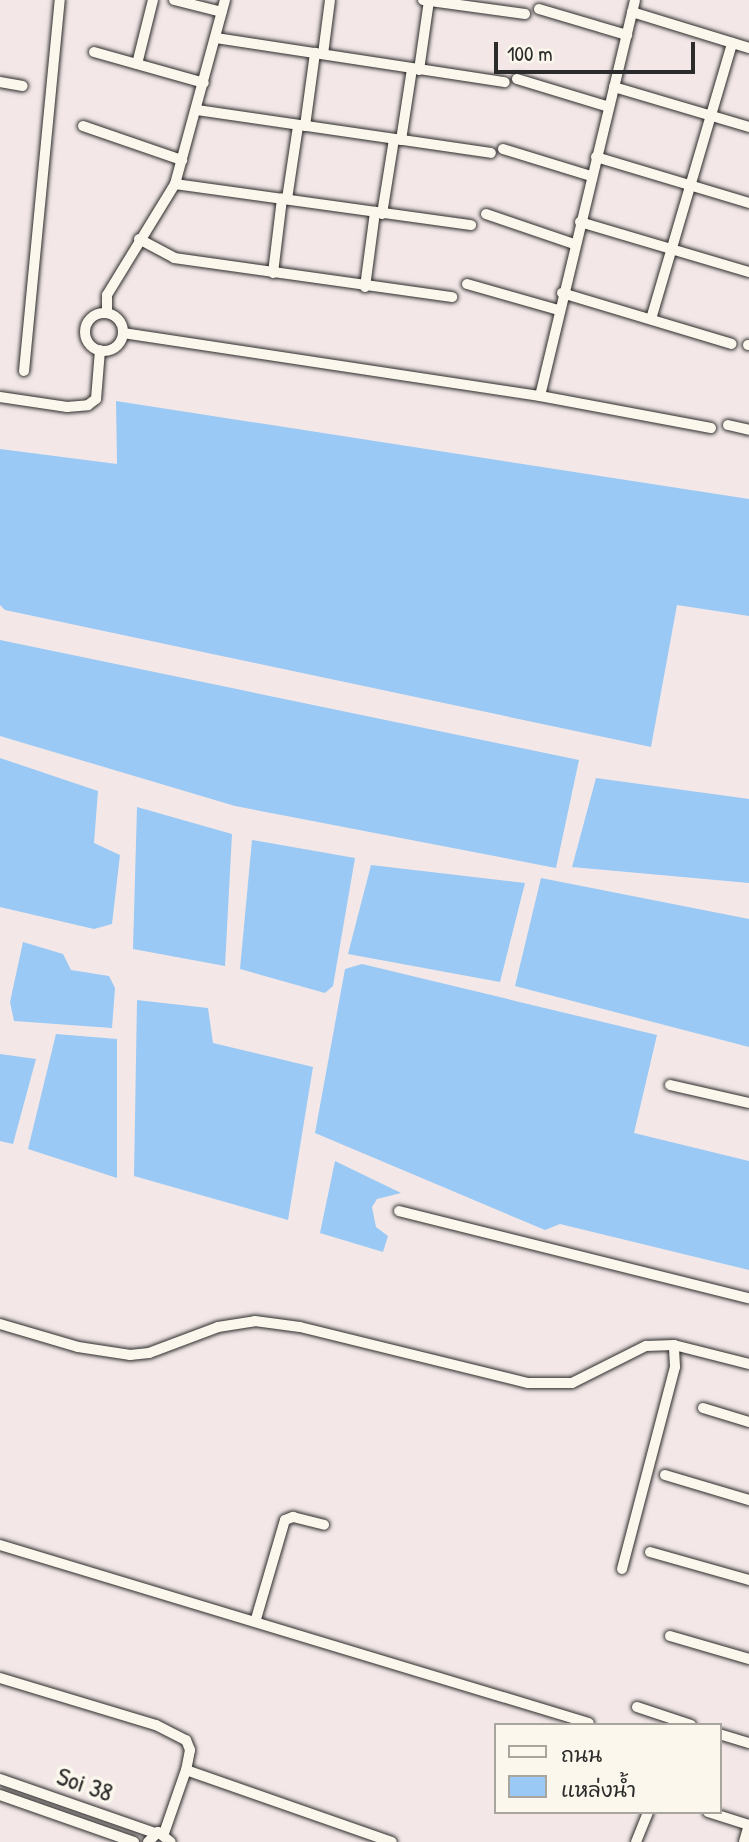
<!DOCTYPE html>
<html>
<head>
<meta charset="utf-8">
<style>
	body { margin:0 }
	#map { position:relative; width:749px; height:1842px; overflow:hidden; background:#f3e8e7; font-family:"Patrick Hand","Playpen Sans Thai",sans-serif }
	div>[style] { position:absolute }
	.water>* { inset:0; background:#9ac9f5 }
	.roads { filter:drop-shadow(0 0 2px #2b2b2b) drop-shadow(0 0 2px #2b2b2b) }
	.street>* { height:10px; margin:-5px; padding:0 5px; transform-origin:5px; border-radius:5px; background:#fbf7ec }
	.street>.ring { margin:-5px; padding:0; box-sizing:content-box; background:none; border:10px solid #fbf7ec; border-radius:50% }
	span { translate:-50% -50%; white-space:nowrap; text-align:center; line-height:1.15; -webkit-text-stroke:7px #fbf7ec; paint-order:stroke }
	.street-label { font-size:26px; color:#2b2b2b }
	.legend { position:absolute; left:494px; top:1723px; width:228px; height:91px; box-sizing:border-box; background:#fbf7ec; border:2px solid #a8a59f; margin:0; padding:9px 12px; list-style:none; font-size:21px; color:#2b2b2b }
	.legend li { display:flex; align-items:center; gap:14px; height:35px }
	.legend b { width:35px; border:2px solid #a8a59f }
	.scale { position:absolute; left:494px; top:42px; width:201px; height:32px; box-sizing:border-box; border:4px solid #2b2b2b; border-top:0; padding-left:9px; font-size:21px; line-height:24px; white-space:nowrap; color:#2b2b2b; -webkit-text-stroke:5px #fbf7ec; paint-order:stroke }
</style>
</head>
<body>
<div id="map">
	<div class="water">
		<i style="clip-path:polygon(116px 401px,749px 499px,749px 616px,677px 605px,651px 747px,5px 610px,0 605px,0 449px,117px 464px)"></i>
		<i style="clip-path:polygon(0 640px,579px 760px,556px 868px,235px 806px,0 736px)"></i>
		<i style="clip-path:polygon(0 758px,98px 791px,94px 843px,120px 855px,112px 924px,94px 929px,0 907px)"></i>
		<i style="clip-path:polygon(596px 778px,749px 799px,749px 883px,572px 867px)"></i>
		<i style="clip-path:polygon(137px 807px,232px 834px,225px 966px,133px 949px)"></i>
		<i style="clip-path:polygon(252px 840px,355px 858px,333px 986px,325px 993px,240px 969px)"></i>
		<i style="clip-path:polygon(371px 865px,525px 883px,500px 982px,348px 954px)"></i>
		<i style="clip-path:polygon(541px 878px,749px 919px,749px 1047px,515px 986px)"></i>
		<i style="clip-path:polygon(23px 942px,63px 954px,71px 970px,109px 976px,115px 988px,112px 1028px,14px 1021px,10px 1002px)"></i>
		<i style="clip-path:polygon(362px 964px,657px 1035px,634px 1133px,749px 1161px,749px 1270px,560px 1224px,545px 1230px,315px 1133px,345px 969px)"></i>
		<i style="clip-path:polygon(137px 1000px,208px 1008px,213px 1043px,313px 1067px,288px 1220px,134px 1176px)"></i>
		<i style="clip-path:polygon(56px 1034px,117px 1039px,117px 1178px,28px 1149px)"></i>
		<i style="clip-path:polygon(0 1054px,36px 1059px,13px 1144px,0 1141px)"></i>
		<i style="clip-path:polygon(335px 1161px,401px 1193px,377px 1199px,372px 1207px,376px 1227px,388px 1236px,383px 1252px,320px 1233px)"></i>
	</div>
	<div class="roads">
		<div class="street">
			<i style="left:174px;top:0;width:49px;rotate:14deg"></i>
			<i style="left:423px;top:0;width:103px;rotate:7.8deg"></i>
			<i style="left:539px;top:9px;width:92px;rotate:16.5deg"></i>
			<i style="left:632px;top:12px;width:122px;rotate:17.1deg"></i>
			<i style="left:216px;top:38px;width:292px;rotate:8.7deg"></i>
			<i style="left:94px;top:52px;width:114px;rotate:15.7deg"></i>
			<i style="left:323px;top:54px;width:54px;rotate:-82.6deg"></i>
			<i style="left:137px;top:64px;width:66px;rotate:-76deg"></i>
			<i style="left:419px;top:70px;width:70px;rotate:-81.8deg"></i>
			<i style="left:517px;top:79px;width:96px;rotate:16.9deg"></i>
			<i style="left:0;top:82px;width:23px;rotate:10deg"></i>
			<i style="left:614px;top:87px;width:141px;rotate:16.5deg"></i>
			<i style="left:197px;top:110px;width:297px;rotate:8.3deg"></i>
			<i style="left:83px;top:126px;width:105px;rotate:19deg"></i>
			<i style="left:305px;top:126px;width:74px;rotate:-82.2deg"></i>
			<i style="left:401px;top:140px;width:72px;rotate:-81.2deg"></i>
			<i style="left:503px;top:149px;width:92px;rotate:17.1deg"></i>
			<i style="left:596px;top:157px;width:160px;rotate:16.7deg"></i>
			<i style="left:175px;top:184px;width:299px;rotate:7.9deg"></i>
			<i style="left:287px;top:199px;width:74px;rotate:-81.4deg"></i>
			<i style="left:382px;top:214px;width:76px;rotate:-80.9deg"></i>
			<i style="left:486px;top:214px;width:93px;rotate:18.8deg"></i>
			<i style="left:580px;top:222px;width:176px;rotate:16.5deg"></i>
			<i style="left:139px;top:239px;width:40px;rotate:28deg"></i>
			<i style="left:174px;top:258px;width:281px;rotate:8deg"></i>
			<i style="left:273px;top:273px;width:75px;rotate:-83.1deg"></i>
			<i style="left:467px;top:284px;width:95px;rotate:15.9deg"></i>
			<i style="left:365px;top:287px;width:76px;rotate:-82.4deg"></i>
			<i style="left:562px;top:293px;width:177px;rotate:16.7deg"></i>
			<i style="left:107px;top:313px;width:18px;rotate:-90deg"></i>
			<i style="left:107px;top:295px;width:130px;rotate:-58.5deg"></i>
			<i style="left:175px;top:184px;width:191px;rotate:-74.8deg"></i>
			<i class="ring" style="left:85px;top:313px;width:28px;height:28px"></i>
			<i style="left:651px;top:319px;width:288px;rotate:-73.6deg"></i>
			<i style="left:123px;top:333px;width:422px;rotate:8.6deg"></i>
			<i style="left:540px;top:396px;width:174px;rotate:10.6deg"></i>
			<i style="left:748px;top:345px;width:1px"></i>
			<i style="left:24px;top:371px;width:373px;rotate:-84.5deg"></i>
			<i style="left:540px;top:396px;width:407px;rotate:-76.5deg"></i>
			<i style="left:0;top:397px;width:68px;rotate:8.5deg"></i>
			<i style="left:67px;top:407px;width:21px;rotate:-5deg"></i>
			<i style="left:88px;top:405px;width:10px;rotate:-37deg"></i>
			<i style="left:96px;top:399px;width:49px;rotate:-85.3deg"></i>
			<i style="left:728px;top:425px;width:22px;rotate:13deg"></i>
			<i style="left:670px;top:1085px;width:81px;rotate:12.8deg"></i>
			<i style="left:399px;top:1211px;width:361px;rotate:14deg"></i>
			<i style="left:0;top:1324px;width:81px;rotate:16.4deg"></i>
			<i style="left:78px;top:1347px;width:53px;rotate:8.7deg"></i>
			<i style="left:130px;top:1355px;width:19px;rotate:-6deg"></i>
			<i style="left:149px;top:1353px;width:74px;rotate:-20.6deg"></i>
			<i style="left:218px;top:1327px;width:37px;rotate:-9deg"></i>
			<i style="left:255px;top:1321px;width:45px;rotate:7.6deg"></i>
			<i style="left:300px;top:1327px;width:235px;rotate:13.8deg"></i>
			<i style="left:528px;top:1383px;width:44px"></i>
			<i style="left:572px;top:1383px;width:83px;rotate:-26.6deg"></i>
			<i style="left:646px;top:1346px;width:28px;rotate:-2deg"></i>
			<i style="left:674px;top:1345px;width:77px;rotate:14.2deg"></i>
			<i style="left:703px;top:1408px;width:48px;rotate:16.9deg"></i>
			<i style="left:665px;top:1475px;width:88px;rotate:16.6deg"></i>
			<i style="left:0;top:1545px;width:615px;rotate:16.82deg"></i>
			<i style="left:650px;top:1552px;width:103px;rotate:15.8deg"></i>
			<i style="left:622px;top:1569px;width:209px;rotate:-75.3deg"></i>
			<i style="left:675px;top:1367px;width:22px;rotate:-93deg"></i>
			<i style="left:256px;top:1619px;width:103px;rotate:-73.7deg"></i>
			<i style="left:285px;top:1520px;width:9px;rotate:-21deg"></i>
			<i style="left:293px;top:1517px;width:32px;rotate:14deg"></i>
			<i style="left:670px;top:1636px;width:82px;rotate:16.2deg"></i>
			<i style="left:0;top:1678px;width:163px;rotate:16.8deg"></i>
			<i style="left:156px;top:1725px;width:34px;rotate:27deg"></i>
			<i style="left:186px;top:1740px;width:11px;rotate:68deg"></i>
			<i style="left:190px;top:1750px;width:20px;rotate:101deg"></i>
			<i style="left:186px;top:1770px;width:67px;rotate:109.2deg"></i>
			<i style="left:637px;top:1707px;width:57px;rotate:18.4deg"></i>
			<i style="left:719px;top:1734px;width:31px;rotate:17deg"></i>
			<i style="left:186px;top:1770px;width:218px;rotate:19.3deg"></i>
			<i style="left:0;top:1779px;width:164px;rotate:19.2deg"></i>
			<i style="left:0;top:1795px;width:142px;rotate:19.3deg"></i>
			<i style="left:708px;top:1812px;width:43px;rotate:17.6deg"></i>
			<i style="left:148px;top:1842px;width:14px;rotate:-45deg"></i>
			<i style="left:158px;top:1832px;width:16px;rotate:38deg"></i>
			<i style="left:636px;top:1842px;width:32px;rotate:-68deg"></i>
			<i style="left:744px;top:1842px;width:18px;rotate:-74deg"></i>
		</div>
	</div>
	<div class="street-label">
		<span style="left:85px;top:1784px;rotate:19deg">Soi 38</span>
	</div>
	<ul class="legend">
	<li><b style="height:9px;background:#fbf7ec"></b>ถนน</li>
	<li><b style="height:19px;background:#9ac9f5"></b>แหล่งน้ำ</li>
	</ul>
	<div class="scale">100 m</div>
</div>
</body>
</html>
